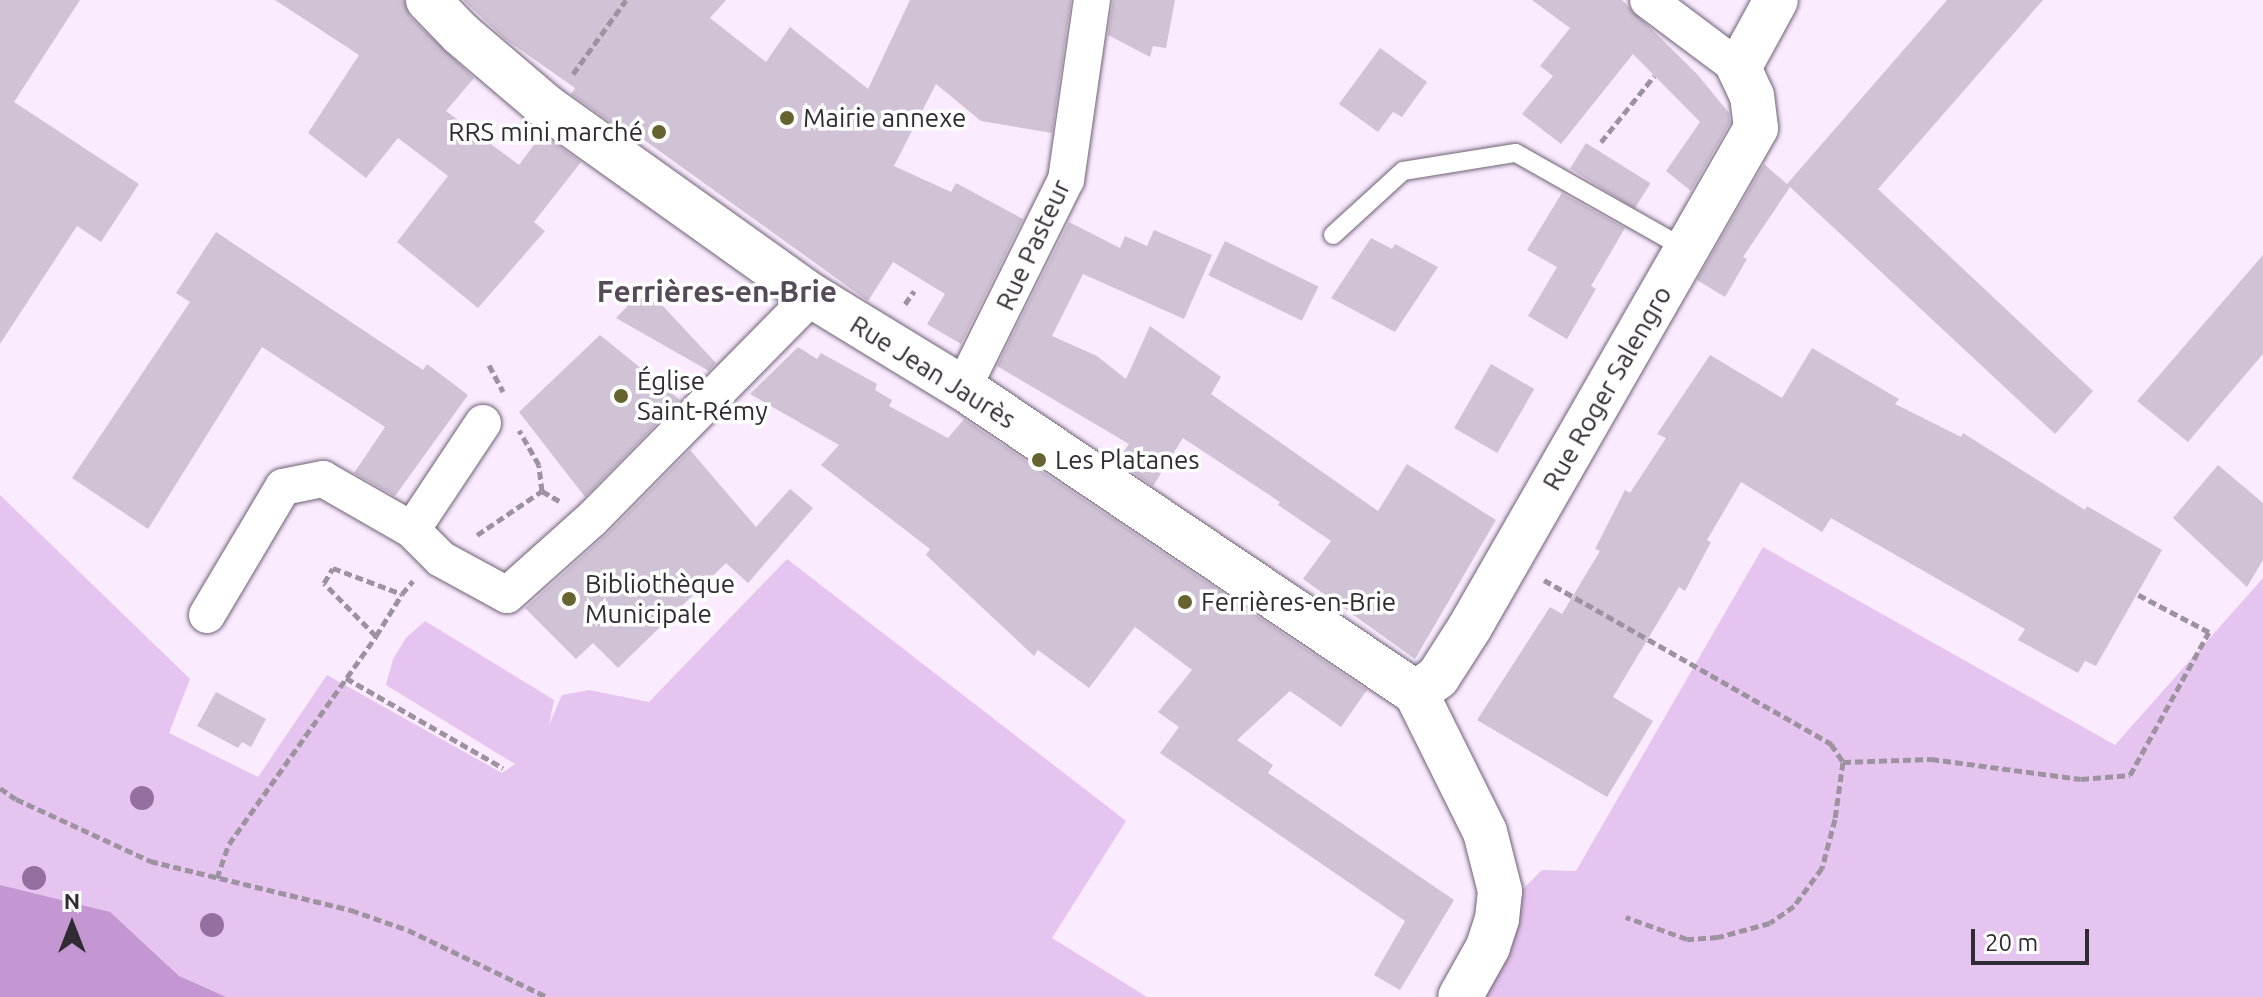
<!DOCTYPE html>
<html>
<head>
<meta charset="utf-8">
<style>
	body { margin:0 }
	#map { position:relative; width:2263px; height:997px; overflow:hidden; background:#faebff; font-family:Ubuntu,sans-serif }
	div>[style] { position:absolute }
	.green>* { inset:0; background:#e5c4f0 }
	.water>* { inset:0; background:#c497d2 }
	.building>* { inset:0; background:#d1c3d6; transform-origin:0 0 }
	.path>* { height:5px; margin-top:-2.5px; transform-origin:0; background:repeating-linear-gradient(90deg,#9d93a0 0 8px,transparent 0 12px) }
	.roads { filter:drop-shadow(0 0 2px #6f6273) drop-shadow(0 0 2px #6f6273) }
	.service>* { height:18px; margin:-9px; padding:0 9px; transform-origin:9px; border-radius:9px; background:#fff }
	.minor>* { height:36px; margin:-18px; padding:0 18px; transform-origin:18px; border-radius:18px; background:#fff }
	.secondary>* { height:44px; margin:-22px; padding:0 22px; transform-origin:22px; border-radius:22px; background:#fff }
	.trees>* { width:24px; height:24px; margin:-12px; border-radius:50%; background:#956fa0 }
	.dots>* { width:22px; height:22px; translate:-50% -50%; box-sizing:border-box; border:4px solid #fff; border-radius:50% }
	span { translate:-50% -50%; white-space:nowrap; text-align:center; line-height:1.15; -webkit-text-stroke:7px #fff; paint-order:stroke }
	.poi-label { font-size:26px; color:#312c33 }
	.left { translate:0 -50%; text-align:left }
	.right { translate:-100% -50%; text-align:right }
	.street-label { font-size:26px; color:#312c33 }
	.quarter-label { font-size:30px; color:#564a5a; font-weight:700 }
	.north { position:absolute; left:32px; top:885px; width:80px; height:80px; -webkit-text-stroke:6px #fff; paint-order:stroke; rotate:0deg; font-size:22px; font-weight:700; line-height:32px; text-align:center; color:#312c33 }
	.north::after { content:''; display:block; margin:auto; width:28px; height:36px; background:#312c33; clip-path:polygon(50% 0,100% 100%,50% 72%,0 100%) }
	.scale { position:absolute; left:1971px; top:929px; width:118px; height:36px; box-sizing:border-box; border:4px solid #312c33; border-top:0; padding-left:10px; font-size:24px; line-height:28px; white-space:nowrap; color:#312c33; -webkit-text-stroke:6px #fff; paint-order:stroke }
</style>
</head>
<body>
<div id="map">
	<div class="green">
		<i style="clip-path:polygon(0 495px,190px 679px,169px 733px,258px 777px,327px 675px,502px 773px,515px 764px,386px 685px,393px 659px,406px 638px,425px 621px,554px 700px,549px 725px,562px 695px,589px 690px,649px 702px,787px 559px,1126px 821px,1052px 938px,1147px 997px,0 997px)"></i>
		<i style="clip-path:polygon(1763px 547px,2115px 745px,2263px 578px,2263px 997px,1441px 997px,1487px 925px,1542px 870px,1576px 871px)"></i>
	</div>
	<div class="water">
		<i style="clip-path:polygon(0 885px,110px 912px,179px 976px,226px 997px,0 997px)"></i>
	</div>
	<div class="building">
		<i style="clip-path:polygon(0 0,80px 0,14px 102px,139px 184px,101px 242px,77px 226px,0 344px)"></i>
		<i style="clip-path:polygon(275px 0,404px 0,410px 17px,474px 78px,446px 111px,519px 165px,542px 134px,581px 162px,534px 222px,545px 231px,478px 308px,397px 242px,448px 176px,398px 138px,366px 178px,308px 133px,359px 55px)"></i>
		<i style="clip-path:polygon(463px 0,726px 0,710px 18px,766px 62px,790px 27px,868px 89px,910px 0,1071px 0,1052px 133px,981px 121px,936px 84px,894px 166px,951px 192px,956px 183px,1023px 219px,961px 344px,927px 324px,945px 294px,893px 262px,868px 301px,615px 119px,612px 123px,571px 94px,575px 88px,505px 39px)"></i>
		<i style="clip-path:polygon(1113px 0,1175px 0,1166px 48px,1153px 46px,1150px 57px,1108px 35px)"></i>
		<i style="clip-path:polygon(1532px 0,1622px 0,1697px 74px,1729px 113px,1730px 123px,1691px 191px,1666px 171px,1700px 122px,1633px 54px,1561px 144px,1522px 114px,1553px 76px,1540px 66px,1570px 28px)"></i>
		<i style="clip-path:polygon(1947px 0,2043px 0,1878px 189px,2093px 391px,2055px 434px,1790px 187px,1743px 257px,1747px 259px,1725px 297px,1697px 280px,1764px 164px,1787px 184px)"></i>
		<i style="clip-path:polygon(1380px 48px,1427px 82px,1402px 117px,1393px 112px,1378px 132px,1339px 104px)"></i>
		<i style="left:1586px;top:143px;width:76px;height:30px;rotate:32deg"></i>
		<i style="clip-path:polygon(1562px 193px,1625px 228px,1591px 286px,1596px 289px,1567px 339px,1528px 316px,1557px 267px,1527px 250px)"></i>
		<i style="clip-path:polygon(1069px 222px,1120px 248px,1125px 236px,1147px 246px,1154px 230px,1212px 255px,1184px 319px,1083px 274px,1052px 336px,1097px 356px,1126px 379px,1150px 326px,1221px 377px,1211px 394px,1378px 511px,1407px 464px,1496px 520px,1415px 659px,1303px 579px,1331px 541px,1278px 505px,1280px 502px,1183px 438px,1153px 486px,1117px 461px,1129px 444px,997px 366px)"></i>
		<i style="clip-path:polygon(216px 232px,423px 370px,427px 364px,468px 395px,395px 496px,354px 473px,385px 427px,262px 347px,148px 529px,72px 478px,190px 302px,176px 293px)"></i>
		<i style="clip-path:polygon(1371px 238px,1392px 249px,1395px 244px,1438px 267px,1395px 332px,1331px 298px)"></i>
		<i style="left:1225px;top:241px;width:104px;height:38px;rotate:26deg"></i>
		<i style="clip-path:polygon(2263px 255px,2263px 354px,2188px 442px,2137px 401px)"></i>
		<i style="clip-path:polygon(636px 297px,662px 305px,716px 363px,709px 371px,616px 318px)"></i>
		<i style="clip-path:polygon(600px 335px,680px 400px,585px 497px,519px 412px)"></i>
		<i style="clip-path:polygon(798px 347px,817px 359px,821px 353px,877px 384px,875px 390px,892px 400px,889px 406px,948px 438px,964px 419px,1367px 690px,1341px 727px,1290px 691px,1237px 740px,1273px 765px,1268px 773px,1454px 900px,1400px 990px,1374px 975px,1405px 921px,1160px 753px,1179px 727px,1158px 712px,1192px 670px,1135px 627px,1089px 688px,1038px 650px,1034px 656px,926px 555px,930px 549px,821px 465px,839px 445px,750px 394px)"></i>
		<i style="clip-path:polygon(1812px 348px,1899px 399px,1895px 404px,1961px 437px,1963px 433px,2085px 510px,2087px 506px,2162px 550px,2096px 666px,2085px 661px,2078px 673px,2018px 640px,2025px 629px,1831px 518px,1822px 532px,1741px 482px,1707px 540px,1711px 542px,1685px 591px,1679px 587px,1613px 697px,1653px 721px,1607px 797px,1477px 720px,1550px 607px,1562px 614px,1600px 551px,1595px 549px,1625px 490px,1630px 493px,1666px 438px,1657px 434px,1710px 355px,1782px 398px)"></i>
		<i style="left:1491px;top:364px;width:50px;height:74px;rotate:30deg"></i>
		<i style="clip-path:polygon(690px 450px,756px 527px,790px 489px,813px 508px,748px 583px,726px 563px,618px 668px,593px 643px,576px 659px,525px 608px,607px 534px)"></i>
		<i style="clip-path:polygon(2218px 465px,2263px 503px,2263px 560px,2247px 587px,2173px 518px)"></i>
		<i style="clip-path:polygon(216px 692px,266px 719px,251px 747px,242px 742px,238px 748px,197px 726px)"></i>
	</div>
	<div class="path">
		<i style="left:573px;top:74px;width:91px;rotate:-54.4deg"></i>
		<i style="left:1601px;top:142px;width:85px;rotate:-51.2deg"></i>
		<i style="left:905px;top:304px;width:16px;rotate:-55deg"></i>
		<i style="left:489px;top:365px;width:30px;rotate:62deg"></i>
		<i style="left:542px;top:491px;width:20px;rotate:30deg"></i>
		<i style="left:477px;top:535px;width:78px;rotate:-34.1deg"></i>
		<i style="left:542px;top:491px;width:26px;rotate:-97deg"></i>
		<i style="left:539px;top:465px;width:40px;rotate:-119.7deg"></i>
		<i style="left:1544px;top:580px;width:331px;rotate:29.7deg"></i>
		<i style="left:1831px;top:744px;width:22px;rotate:56deg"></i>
		<i style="left:1843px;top:762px;width:58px;rotate:98deg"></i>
		<i style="left:1835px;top:819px;width:51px;rotate:104.9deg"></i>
		<i style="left:1822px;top:868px;width:47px;rotate:126.4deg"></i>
		<i style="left:1794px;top:906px;width:29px;rotate:145deg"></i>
		<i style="left:1770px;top:923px;width:54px;rotate:164.9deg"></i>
		<i style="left:1718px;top:937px;width:31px;rotate:176deg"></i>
		<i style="left:1687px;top:939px;width:65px;rotate:-160.2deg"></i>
		<i style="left:376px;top:636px;width:74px;rotate:-134.5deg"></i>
		<i style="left:324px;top:583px;width:17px;rotate:-59deg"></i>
		<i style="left:333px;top:568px;width:74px;rotate:20.6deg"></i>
		<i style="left:402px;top:594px;width:17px;rotate:-50deg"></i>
		<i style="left:346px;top:678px;width:181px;rotate:29.8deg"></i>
		<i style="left:1843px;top:762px;width:88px;rotate:-2deg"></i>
		<i style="left:1931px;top:759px;width:151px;rotate:7.6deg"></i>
		<i style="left:2081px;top:779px;width:49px;rotate:-4.7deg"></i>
		<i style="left:2130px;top:775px;width:163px;rotate:-61.1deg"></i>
		<i style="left:2209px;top:632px;width:81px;rotate:-152.2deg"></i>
		<i style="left:0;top:788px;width:19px;rotate:35deg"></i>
		<i style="left:16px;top:799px;width:148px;rotate:24.8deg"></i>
		<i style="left:150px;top:861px;width:207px;rotate:13.7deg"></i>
		<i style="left:351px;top:910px;width:60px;rotate:19.3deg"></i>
		<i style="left:408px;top:930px;width:154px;rotate:25.7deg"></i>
		<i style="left:217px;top:878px;width:36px;rotate:-71deg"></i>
		<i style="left:229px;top:844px;width:255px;rotate:-54.7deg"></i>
		<i style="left:376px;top:636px;width:49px;rotate:-58.2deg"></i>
	</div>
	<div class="roads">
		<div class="service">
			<i style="left:1333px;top:235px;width:95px;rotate:-42.4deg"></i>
			<i style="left:1403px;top:171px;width:114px;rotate:-9.1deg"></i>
			<i style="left:1516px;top:153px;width:195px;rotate:29.5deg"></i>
		</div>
		<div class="minor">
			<i style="left:1648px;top:0;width:114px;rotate:36.8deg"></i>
			<i style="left:963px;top:388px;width:232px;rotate:-63.7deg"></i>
			<i style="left:1066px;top:180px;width:182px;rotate:-81.8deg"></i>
			<i style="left:483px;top:423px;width:128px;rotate:123.6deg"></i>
			<i style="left:412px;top:530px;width:41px;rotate:45deg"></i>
			<i style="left:441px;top:559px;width:75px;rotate:28.6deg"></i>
			<i style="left:507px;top:595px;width:114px;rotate:-41.8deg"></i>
			<i style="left:592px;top:519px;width:313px;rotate:-45.4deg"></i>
			<i style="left:207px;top:615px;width:149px;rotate:-59.3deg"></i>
			<i style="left:283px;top:487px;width:41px;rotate:-11.3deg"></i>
			<i style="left:323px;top:479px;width:103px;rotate:29.8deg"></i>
		</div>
		<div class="secondary">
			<i style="left:428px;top:0;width:47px;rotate:45.9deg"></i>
			<i style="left:461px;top:34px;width:114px;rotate:40.4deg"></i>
			<i style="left:548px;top:108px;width:324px;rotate:35.5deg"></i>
			<i style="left:812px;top:296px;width:177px;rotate:31.4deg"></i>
			<i style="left:963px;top:388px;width:546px;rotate:33.95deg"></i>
			<i style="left:1416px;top:693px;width:155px;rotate:63.6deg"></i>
			<i style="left:1485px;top:832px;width:61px;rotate:75.7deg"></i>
			<i style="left:1500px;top:891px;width:28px;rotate:96deg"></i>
			<i style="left:1497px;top:919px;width:29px;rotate:108deg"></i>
			<i style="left:1488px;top:947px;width:57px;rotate:119.2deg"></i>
			<i style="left:1416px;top:693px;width:27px;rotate:-36deg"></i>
			<i style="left:1438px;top:677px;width:59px;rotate:-57.4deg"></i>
			<i style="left:1470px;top:627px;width:575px;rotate:-60.18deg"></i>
			<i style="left:1756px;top:128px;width:32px;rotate:-97deg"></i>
			<i style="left:1752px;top:96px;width:31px;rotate:-115deg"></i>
			<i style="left:1739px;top:68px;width:77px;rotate:-61.4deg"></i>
		</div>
	</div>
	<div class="trees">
		<i style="left:142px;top:798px"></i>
		<i style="left:34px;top:878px"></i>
		<i style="left:212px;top:925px"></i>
	</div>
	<div class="dots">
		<i style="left:787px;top:118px;background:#656431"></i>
		<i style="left:659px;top:132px;background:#656431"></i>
		<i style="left:621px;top:396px;background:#656431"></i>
		<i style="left:1039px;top:460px;background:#656431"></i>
		<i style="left:569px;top:599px;background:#656431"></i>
		<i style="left:1185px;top:602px;background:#656431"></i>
	</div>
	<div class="poi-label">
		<span class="left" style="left:803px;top:118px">Mairie annexe</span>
		<span class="right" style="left:643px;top:132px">RRS mini marché</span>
		<span class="left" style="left:637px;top:396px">Église<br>Saint-Rémy</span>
		<span class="left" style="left:1055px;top:460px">Les Platanes</span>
		<span class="left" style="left:585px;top:599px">Bibliothèque<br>Municipale</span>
		<span class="left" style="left:1201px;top:602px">Ferrières-en-Brie</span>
	</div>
	<div class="street-label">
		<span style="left:1033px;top:245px;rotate:-65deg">Rue Pasteur</span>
		<span style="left:933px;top:372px;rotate:32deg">Rue Jean Jaurès</span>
		<span style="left:1607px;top:388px;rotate:-60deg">Rue Roger Salengro</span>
	</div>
	<div class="quarter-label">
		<span style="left:717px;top:291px">Ferrières-en-Brie</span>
	</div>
	<div class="north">N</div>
	<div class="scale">20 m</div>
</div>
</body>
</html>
